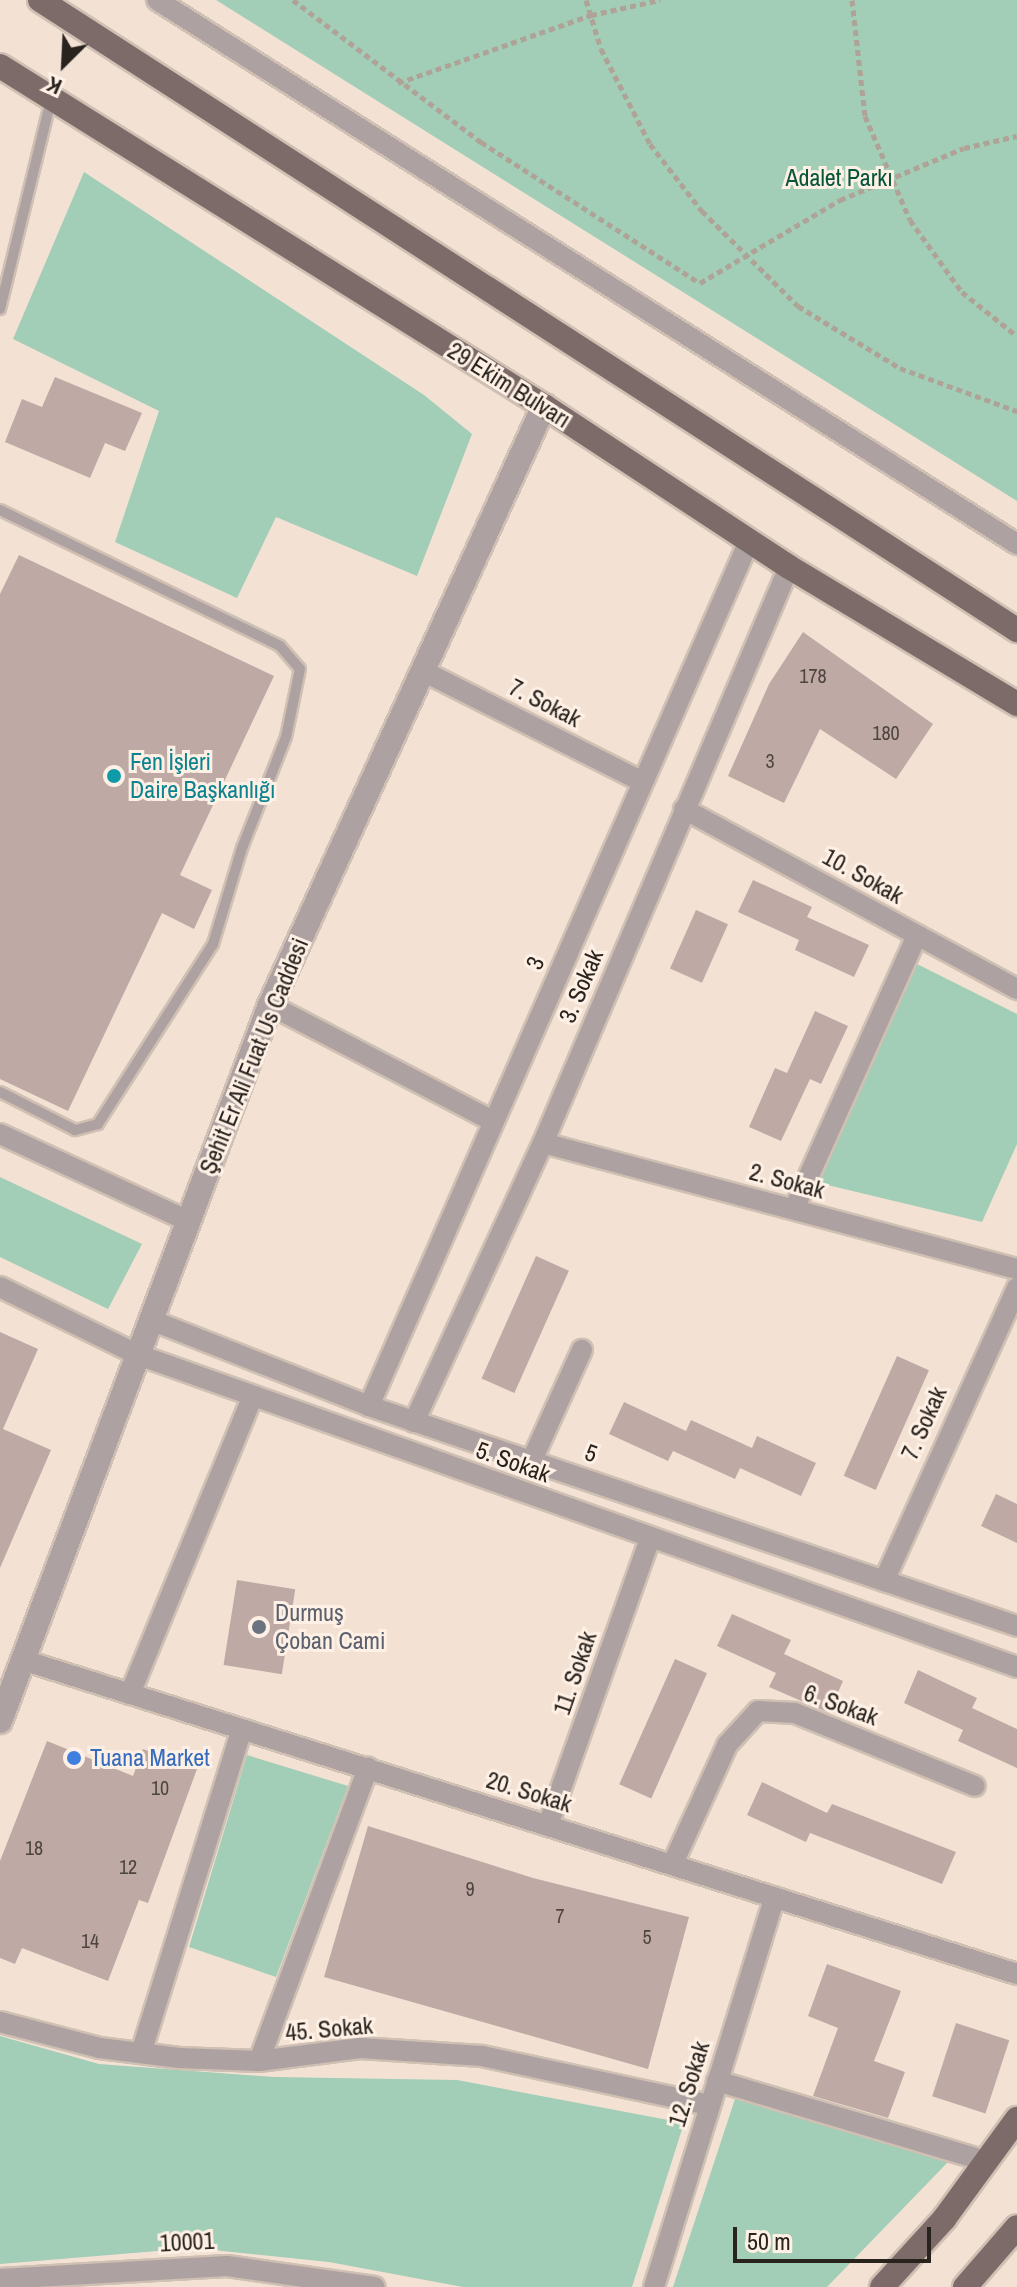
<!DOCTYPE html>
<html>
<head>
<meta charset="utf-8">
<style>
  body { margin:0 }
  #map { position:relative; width:1017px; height:2287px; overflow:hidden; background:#f3e2d4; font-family:"Archivo Narrow",sans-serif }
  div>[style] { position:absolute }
  .green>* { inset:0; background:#a2cdb7 }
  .building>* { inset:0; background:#bfa9a4; transform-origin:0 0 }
  .path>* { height:5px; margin-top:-2.5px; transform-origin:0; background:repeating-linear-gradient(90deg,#afa297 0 6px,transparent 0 10px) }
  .roads { filter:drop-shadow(2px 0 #cfc0b3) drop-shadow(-2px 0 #cfc0b3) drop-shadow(0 2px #cfc0b3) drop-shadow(0 -2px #cfc0b3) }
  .service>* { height:10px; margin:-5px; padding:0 5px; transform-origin:5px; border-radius:5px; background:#ada2a1 }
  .minor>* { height:20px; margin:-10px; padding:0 10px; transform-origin:10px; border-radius:10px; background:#ada2a1 }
  .tertiary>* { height:24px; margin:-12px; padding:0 12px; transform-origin:12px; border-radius:12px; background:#ada2a1 }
  .primary>* { height:24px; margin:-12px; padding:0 12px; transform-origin:12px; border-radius:12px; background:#7c6b68 }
  .dots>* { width:22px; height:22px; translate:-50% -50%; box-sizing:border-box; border:4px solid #fef0e5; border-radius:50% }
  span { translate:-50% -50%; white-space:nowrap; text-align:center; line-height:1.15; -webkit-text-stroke:6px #fef0e5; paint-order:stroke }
  .number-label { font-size:20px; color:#4e4440 }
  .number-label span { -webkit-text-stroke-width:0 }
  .park-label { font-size:24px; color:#05553a }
  .street-label { font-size:24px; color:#29231e }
  .culture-label { font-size:24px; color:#0d838f }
  .left { translate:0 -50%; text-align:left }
  .worship-label { font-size:24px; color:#5b616d }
  .shop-label { font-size:24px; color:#366cbe }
  .north { position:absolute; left:24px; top:24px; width:80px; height:80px; -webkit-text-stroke:6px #fef0e5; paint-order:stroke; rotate:204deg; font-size:22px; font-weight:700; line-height:32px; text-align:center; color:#29231e }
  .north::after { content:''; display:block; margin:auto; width:28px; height:36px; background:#29231e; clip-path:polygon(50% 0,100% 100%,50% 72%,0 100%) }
  .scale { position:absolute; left:733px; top:2227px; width:198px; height:36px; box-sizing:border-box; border:4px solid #29231e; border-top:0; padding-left:10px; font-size:24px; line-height:28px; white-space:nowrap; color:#29231e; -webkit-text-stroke:6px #fef0e5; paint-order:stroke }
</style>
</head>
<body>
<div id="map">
  <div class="green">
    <i style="clip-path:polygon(216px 0,1017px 0,1017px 501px)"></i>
    <i style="clip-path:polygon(84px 172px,424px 395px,472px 434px,417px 576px,276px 517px,237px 598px,115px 542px,159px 411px,13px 339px)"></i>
    <i style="clip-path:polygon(913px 962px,1017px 1014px,1017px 1144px,982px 1222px,819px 1183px)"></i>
    <i style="clip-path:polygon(0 1177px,142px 1244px,108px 1309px,0 1257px)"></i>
    <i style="clip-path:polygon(247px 1755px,348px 1786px,276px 1977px,189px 1947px)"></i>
    <i style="clip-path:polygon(0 2036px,99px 2064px,274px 2077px,457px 2080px,684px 2123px,632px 2287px,463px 2287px,329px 2262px,194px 2248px,0 2264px)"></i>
    <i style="clip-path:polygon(735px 2099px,948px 2162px,827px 2287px,673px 2287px)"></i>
  </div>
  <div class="building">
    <i style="clip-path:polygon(55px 377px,142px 413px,125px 451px,105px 443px,90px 478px,5px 442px,22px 399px,42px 407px)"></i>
    <i style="clip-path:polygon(19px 555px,274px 676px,180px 875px,212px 890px,194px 929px,162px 913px,68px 1111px,0 1079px,0 594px)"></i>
    <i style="clip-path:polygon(803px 632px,933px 724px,896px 779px,820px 729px,784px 803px,728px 776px,769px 684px)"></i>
    <i style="clip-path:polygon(753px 880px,812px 907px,807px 917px,869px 945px,854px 977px,795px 950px,799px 940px,738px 912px)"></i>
    <i style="left:696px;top:910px;width:35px;height:64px;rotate:24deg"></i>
    <i style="clip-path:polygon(815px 1011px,848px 1026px,821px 1084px,810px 1079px,781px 1141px,749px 1127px,775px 1068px,787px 1073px)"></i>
    <i style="left:536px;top:1256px;width:36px;height:134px;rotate:24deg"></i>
    <i style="clip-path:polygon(0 1332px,38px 1349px,3px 1429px,51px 1450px,0 1568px)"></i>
    <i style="left:897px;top:1356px;width:35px;height:131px;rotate:24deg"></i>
    <i style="clip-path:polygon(624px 1402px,686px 1431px,691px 1420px,752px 1448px,757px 1436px,816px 1463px,801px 1496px,740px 1468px,735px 1479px,673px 1451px,668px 1461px,609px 1434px)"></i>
    <i style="clip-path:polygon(996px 1494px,1017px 1504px,1017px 1543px,981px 1526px)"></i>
    <i style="left:237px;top:1580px;width:59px;height:86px;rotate:9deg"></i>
    <i style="clip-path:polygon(732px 1614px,791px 1640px,784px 1654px,843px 1681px,829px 1713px,769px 1687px,776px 1673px,717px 1646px)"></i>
    <i style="left:675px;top:1659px;width:35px;height:137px;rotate:24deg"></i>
    <i style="clip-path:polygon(918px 1670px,977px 1698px,972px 1708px,1017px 1729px,1017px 1768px,958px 1741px,963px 1730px,904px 1703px)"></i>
    <i style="clip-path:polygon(47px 1741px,133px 1776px,143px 1749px,197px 1769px,148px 1903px,139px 1900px,108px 1981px,22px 1948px,15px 1964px,0 1958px,0 1861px)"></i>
    <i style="clip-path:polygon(762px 1782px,827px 1813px,832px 1804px,956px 1852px,942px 1884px,810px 1833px,806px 1842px,747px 1815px)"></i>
    <i style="clip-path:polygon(368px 1826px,533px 1878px,689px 1917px,648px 2069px,324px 1977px)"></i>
    <i style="clip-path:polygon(827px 1964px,901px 1991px,874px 2061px,905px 2072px,888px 2118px,813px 2096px,838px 2028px,808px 2016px)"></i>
    <i style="left:956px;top:2023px;width:56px;height:77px;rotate:18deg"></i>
  </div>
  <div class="path">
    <i style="left:293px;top:0;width:236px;rotate:37.1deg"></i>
    <i style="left:481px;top:142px;width:260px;rotate:32.8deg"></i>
    <i style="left:700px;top:283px;width:163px;rotate:-30.7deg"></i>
    <i style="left:840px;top:200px;width:134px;rotate:-22.8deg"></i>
    <i style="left:964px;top:148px;width:54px;rotate:-12.8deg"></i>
    <i style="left:586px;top:0;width:51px;rotate:73deg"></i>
    <i style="left:601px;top:49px;width:107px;rotate:62.7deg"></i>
    <i style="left:650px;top:144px;width:85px;rotate:52.2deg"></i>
    <i style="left:702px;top:211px;width:135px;rotate:44.7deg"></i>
    <i style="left:798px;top:306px;width:119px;rotate:31.3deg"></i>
    <i style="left:900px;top:368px;width:125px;rotate:20.2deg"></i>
    <i style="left:852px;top:0;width:117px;rotate:83.6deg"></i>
    <i style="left:865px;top:116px;width:113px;rotate:66.6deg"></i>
    <i style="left:910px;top:220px;width:89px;rotate:54.2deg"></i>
    <i style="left:962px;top:292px;width:70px;rotate:38.7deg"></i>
    <i style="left:398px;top:83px;width:205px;rotate:-19.4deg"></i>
    <i style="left:591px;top:15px;width:71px;rotate:-12.3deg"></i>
  </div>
  <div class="roads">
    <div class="service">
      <i style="left:0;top:309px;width:215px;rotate:-76.3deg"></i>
      <i style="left:0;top:510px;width:311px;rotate:25.9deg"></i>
      <i style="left:280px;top:646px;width:30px;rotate:49deg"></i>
      <i style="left:300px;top:669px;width:69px;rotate:101.6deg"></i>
      <i style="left:286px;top:737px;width:119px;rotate:111.6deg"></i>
      <i style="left:242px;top:848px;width:100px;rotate:106.8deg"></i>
      <i style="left:213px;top:944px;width:214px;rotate:122.6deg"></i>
      <i style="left:98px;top:1124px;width:24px;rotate:165deg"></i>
      <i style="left:75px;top:1130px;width:84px;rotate:-153.1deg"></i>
    </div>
    <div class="minor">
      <i style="left:157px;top:0;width:1018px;rotate:32.32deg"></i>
      <i style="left:425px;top:672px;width:242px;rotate:26.8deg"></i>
      <i style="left:684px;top:809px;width:379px;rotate:28.4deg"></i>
      <i style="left:270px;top:1005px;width:251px;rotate:27.5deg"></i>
      <i style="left:0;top:1134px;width:207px;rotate:24.8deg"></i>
      <i style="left:543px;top:1143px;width:490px;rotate:14.9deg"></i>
      <i style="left:794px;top:1209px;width:300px;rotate:-65.8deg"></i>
      <i style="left:0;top:1287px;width:152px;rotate:26.2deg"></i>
      <i style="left:136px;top:1354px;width:935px;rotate:19.56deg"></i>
      <i style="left:151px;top:1320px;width:234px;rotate:21.5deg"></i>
      <i style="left:369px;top:1406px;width:684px;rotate:18.75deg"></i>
      <i style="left:369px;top:1406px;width:945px;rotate:-66.28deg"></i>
      <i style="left:414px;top:1422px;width:307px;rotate:-65.2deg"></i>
      <i style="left:543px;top:1143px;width:626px;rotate:-66.87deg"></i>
      <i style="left:532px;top:1460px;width:121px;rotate:-65.6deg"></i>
      <i style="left:884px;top:1581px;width:322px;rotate:-65.6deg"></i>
      <i style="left:26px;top:1661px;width:1039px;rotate:17.53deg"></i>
      <i style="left:130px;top:1694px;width:322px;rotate:-67.6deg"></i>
      <i style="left:548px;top:1825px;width:305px;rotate:-70.4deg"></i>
      <i style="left:674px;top:1861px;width:128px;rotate:-65.4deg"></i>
      <i style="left:727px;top:1745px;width:46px;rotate:-47.6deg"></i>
      <i style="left:758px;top:1711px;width:37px;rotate:3deg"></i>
      <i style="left:795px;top:1713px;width:194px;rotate:22.1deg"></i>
      <i style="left:0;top:2022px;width:103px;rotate:14.6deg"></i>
      <i style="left:100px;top:2048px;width:80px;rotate:7.2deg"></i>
      <i style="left:179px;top:2058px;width:80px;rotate:2.1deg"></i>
      <i style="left:259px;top:2061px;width:102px;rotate:-7.3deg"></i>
      <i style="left:360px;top:2048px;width:122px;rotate:3.8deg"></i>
      <i style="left:482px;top:2056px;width:232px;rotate:12.2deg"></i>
      <i style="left:141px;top:2053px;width:339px;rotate:-72.7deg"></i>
      <i style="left:259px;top:2061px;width:313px;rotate:-69.6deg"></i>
      <i style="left:717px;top:2081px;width:281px;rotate:16.6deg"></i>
      <i style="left:0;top:2279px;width:227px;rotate:-3.3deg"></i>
      <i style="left:227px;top:2266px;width:149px;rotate:8.1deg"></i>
      <i style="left:654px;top:2287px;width:408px;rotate:-72.8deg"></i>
    </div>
    <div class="tertiary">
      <i style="left:0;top:1721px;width:765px;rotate:-69.34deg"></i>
      <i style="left:270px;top:1005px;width:659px;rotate:-65.42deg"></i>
    </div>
    <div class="primary">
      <i style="left:40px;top:0;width:1163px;rotate:32.82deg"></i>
      <i style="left:0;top:66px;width:642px;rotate:32.01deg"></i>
      <i style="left:544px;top:406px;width:293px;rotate:33.3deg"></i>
      <i style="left:789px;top:567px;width:266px;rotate:31deg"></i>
      <i style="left:882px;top:2287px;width:92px;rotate:-47.6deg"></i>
      <i style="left:944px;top:2219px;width:124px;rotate:-53.9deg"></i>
      <i style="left:965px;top:2287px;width:79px;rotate:-49.1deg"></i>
    </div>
  </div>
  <div class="dots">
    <i style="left:114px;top:776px;background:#0f9aa8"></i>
    <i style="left:259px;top:1627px;background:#6b7280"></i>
    <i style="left:74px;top:1758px;background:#3f7fe0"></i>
  </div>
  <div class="number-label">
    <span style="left:813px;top:675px">178</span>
    <span style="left:886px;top:732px">180</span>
    <span style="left:770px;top:760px">3</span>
    <span style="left:160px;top:1787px">10</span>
    <span style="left:34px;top:1847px">18</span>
    <span style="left:128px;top:1866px">12</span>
    <span style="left:470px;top:1888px">9</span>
    <span style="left:560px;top:1915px">7</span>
    <span style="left:647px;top:1936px">5</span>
    <span style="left:90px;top:1940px">14</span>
  </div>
  <div class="park-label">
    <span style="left:839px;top:178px">Adalet Parkı</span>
  </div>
  <div class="street-label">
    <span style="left:509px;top:385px;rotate:32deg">29 Ekim Bulvarı</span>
    <span style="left:545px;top:703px;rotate:27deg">7. Sokak</span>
    <span style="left:863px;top:876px;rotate:29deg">10. Sokak</span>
    <span style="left:535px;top:963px;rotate:-67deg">3</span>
    <span style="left:581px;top:986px;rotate:-67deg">3. Sokak</span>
    <span style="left:254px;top:1056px;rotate:-68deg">Şehit Er Ali Fuat Us Caddesi</span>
    <span style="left:787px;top:1181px;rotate:15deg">2. Sokak</span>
    <span style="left:924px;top:1423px;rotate:-66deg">7. Sokak</span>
    <span style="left:591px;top:1453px;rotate:19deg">5</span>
    <span style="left:513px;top:1462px;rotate:20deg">5. Sokak</span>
    <span style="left:575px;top:1673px;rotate:-71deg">11. Sokak</span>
    <span style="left:841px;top:1705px;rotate:20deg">6. Sokak</span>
    <span style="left:529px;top:1792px;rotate:17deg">20. Sokak</span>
    <span style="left:329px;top:2029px;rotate:-5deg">45. Sokak</span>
    <span style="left:689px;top:2084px;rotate:-73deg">12. Sokak</span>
    <span style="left:187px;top:2242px;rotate:-3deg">10001</span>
  </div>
  <div class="culture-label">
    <span class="left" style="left:130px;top:776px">Fen İşleri<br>Daire Başkanlığı</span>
  </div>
  <div class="worship-label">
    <span class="left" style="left:275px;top:1627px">Durmuş<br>Çoban Cami</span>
  </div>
  <div class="shop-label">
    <span class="left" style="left:90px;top:1758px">Tuana Market</span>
  </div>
  <div class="north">K</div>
  <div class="scale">50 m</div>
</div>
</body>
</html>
